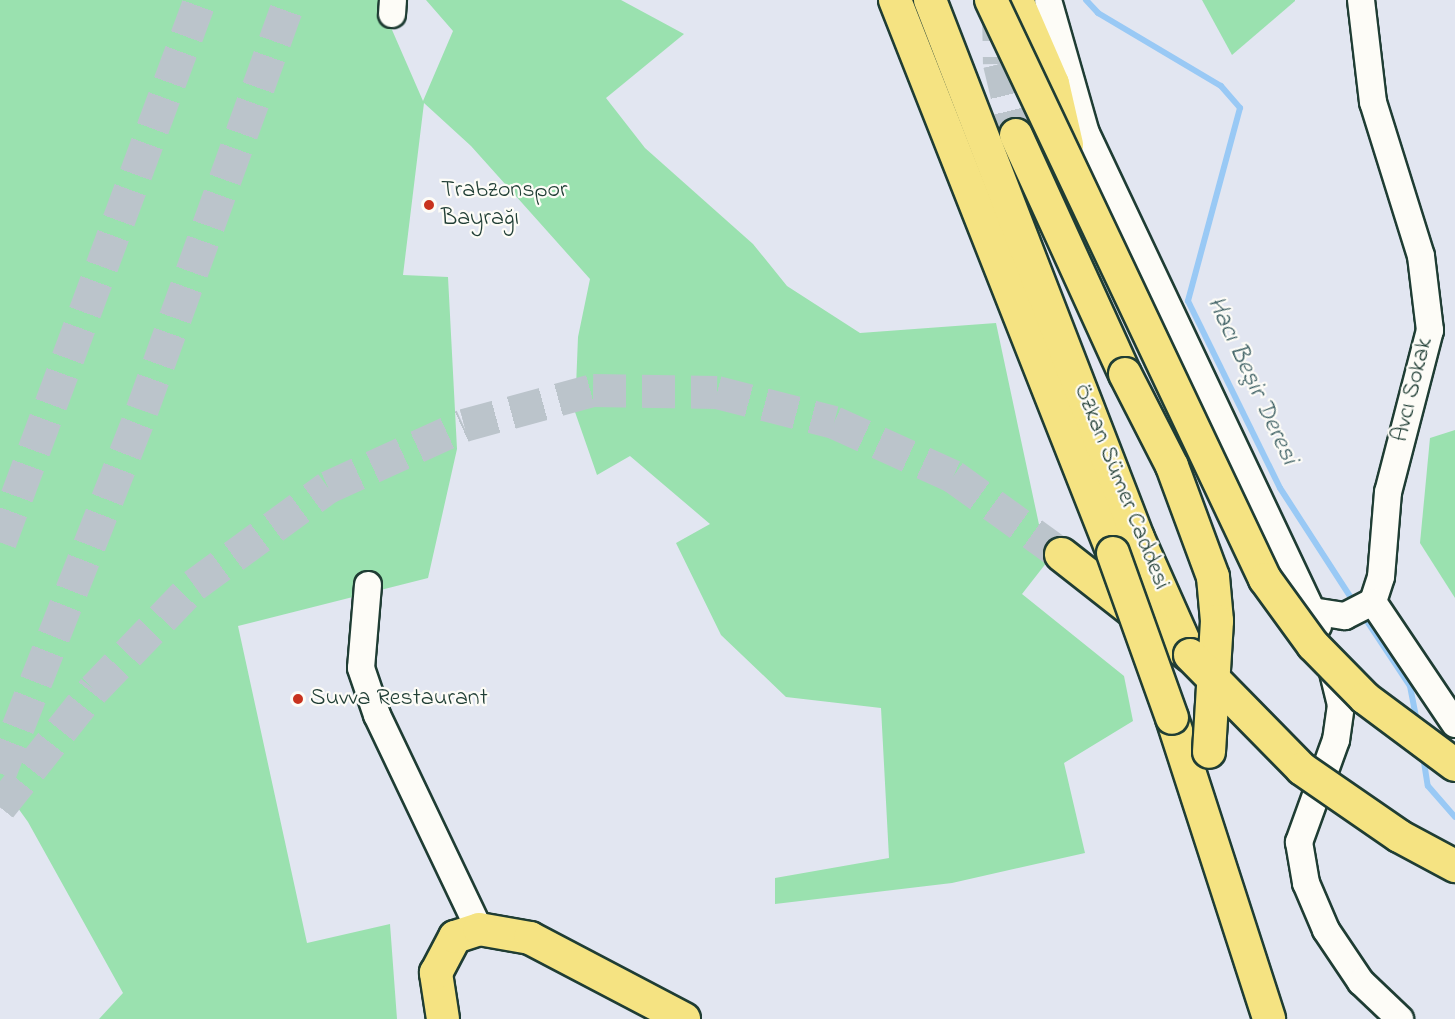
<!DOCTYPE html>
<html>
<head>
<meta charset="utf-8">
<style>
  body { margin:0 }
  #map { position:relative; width:1455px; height:1019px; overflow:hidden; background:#e2e6f1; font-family:"Indie Flower",sans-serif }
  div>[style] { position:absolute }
  .green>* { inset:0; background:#9ae1af }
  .stream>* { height:6px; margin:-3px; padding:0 3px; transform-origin:3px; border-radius:3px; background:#99c9f5 }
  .major-tunnel>* { height:32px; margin-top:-16px; transform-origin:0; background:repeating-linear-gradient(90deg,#bbc4cb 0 32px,transparent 0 48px) }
  .highway-tunnel>* { height:33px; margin-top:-16.5px; transform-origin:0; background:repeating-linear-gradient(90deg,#bbc4cb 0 33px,transparent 0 49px) }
  .roads { filter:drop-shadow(2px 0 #1f3d34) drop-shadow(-2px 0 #1f3d34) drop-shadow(0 2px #1f3d34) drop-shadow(0 -2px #1f3d34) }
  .minor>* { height:26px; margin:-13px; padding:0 13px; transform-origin:13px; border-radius:13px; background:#fdfcf7 }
  .major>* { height:32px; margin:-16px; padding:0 16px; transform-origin:16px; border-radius:16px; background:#f5e382 }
  .highway>* { height:33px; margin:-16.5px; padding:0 16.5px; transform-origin:16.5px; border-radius:16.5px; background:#f5e382 }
  .bridges { filter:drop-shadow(2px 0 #1f3d34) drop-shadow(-2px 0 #1f3d34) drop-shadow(0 2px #1f3d34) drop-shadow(0 -2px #1f3d34) }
  .major-bridge>* { height:32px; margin:-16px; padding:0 16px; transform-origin:16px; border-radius:16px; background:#f5e382 }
  .dots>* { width:16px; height:16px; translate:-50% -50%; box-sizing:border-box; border:3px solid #fdfcf7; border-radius:50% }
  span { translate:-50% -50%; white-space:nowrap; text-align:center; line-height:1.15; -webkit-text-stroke:4.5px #fdfcf7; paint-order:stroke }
  .poi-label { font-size:24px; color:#1f3d34 }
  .left { translate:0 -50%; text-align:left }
  .street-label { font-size:24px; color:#1f3d34 }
  .water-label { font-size:26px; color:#3e6064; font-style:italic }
</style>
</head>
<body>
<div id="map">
  <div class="green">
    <i style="clip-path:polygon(0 0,379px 0,423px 101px,453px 31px,426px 0,621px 0,684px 34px,606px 98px,645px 148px,753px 244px,787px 286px,860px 333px,996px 323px,1047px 562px,1022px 594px,1124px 676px,1133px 721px,1064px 763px,1085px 853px,952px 883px,775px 904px,775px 878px,889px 858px,881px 708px,786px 697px,721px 635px,676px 543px,710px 524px,630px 456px,597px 475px,575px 412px,578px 337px,590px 279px,471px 146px,424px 103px,403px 275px,448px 277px,457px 449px,428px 578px,238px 626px,307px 943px,390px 924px,397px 1019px,99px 1019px,123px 993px,28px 822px,0 783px)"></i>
    <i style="clip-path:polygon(1202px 0,1295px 0,1295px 1px,1232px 55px)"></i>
    <i style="clip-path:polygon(1455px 430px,1455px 598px,1420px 543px,1430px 438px)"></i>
  </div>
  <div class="stream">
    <i style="left:1086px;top:0;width:18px;rotate:47deg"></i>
    <i style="left:1098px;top:13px;width:143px;rotate:30.7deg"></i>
    <i style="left:1221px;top:86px;width:29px;rotate:49deg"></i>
    <i style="left:1240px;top:108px;width:200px;rotate:105.1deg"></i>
    <i style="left:1188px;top:301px;width:208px;rotate:63.8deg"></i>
    <i style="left:1280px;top:488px;width:138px;rotate:57.1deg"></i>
    <i style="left:1363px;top:615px;width:85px;rotate:56.5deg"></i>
    <i style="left:1410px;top:686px;width:37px;rotate:79deg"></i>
    <i style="left:1423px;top:756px;width:30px;rotate:81deg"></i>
    <i style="left:1428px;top:786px;width:41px;rotate:48.9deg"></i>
  </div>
  <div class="major-tunnel">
    <i style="left:998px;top:9px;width:55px;rotate:89deg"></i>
    <i style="left:999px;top:64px;width:73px;rotate:76.5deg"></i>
  </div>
  <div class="highway-tunnel">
    <i style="left:0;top:542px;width:578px;rotate:-69.75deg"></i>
    <i style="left:0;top:773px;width:390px;rotate:-68.6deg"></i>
    <i style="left:142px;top:410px;width:436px;rotate:-70.2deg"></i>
    <i style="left:0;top:807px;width:151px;rotate:-51.5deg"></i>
    <i style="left:94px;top:689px;width:144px;rotate:-46.1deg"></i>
    <i style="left:194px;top:585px;width:166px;rotate:-36.2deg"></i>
    <i style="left:328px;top:487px;width:149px;rotate:-24.5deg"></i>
    <i style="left:464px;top:425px;width:134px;rotate:-15.2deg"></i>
    <i style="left:593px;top:390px;width:124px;rotate:0.9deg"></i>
    <i style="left:717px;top:392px;width:121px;rotate:14.4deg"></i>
    <i style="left:834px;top:422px;width:131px;rotate:24.4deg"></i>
    <i style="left:953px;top:476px;width:133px;rotate:35.8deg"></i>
  </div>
  <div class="roads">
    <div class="minor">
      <i style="left:1048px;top:0;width:138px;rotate:74.1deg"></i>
      <i style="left:1086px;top:133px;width:529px;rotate:64.7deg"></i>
      <i style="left:1361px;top:0;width:103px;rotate:83.3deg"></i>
      <i style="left:1373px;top:102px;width:161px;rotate:72.7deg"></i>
      <i style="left:1421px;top:256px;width:75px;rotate:83.1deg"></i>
      <i style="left:1430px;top:330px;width:167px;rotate:104.5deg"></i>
      <i style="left:1388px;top:492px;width:85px;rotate:94.7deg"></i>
      <i style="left:1381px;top:577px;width:26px;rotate:108deg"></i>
      <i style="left:1373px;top:602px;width:147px;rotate:56.1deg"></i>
      <i style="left:392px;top:14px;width:14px;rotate:-86deg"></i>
      <i style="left:368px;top:585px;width:83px;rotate:94.8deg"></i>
      <i style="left:361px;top:668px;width:50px;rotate:71.2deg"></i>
      <i style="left:377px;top:715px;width:237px;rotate:64.5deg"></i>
      <i style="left:1318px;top:626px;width:16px;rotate:-112deg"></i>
      <i style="left:1312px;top:611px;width:33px;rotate:9deg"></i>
      <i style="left:1345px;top:616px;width:31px;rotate:-27deg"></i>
      <i style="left:1330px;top:660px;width:46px;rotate:76.3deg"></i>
      <i style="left:1341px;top:705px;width:35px;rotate:98deg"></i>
      <i style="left:1336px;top:740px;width:109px;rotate:109.9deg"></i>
      <i style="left:1299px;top:842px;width:42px;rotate:80.3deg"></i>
      <i style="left:1306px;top:883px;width:51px;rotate:66.9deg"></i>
      <i style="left:1326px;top:930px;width:63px;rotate:56.1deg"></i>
      <i style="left:1361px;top:982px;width:54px;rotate:43.5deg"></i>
    </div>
    <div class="major">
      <i style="left:895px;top:0;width:594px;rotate:68.48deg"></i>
      <i style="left:930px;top:0;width:577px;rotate:68.86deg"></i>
      <i style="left:1138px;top:538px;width:128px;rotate:66deg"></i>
      <i style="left:1016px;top:135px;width:263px;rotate:65.5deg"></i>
      <i style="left:1172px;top:718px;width:316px;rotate:72.1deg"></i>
      <i style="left:443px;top:1019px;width:47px;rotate:-98.7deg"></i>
      <i style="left:436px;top:973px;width:41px;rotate:-62.2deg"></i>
      <i style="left:455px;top:937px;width:25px;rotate:-18deg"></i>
      <i style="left:479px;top:929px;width:52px;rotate:10deg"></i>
      <i style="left:530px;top:938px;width:174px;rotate:27.7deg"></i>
    </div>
    <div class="highway">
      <i style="left:1016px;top:0;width:90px;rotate:66.6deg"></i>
      <i style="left:1052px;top:83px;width:63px;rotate:77.1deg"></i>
      <i style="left:1061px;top:554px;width:164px;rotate:38.1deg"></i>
    </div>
  </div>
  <div class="bridges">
    <div class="major-bridge">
      <i style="left:991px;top:0;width:641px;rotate:64.68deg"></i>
      <i style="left:1265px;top:579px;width:82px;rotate:54deg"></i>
      <i style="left:1313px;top:645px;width:74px;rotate:45.5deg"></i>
      <i style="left:1365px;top:698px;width:112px;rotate:36.7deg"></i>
      <i style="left:1125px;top:374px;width:103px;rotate:62.9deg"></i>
      <i style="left:1172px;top:466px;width:118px;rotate:69.7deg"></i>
      <i style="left:1213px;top:577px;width:44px;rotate:84.8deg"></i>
      <i style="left:1217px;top:621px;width:131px;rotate:93.5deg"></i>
      <i style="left:1113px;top:553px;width:175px;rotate:70.3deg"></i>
      <i style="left:1190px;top:655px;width:160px;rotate:45.5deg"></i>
      <i style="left:1302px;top:769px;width:118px;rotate:34.6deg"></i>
      <i style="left:1399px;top:836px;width:64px;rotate:28.2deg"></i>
    </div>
  </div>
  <div class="dots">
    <i style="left:429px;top:205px;background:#c8321e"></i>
    <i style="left:298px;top:699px;background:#c8321e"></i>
  </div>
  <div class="poi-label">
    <span class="left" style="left:441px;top:205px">Trabzonspor<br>Bayrağı</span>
    <span class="left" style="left:310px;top:699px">Suvva Restaurant</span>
  </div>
  <div class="street-label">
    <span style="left:1413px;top:390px;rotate:-76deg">Avcı Sokak</span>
    <span style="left:1121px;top:487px;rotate:68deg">Özkan Sümer Caddesi</span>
  </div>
  <div class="water-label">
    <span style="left:1251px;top:381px;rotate:65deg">Hacı Beşir Deresi</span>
  </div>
</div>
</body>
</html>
